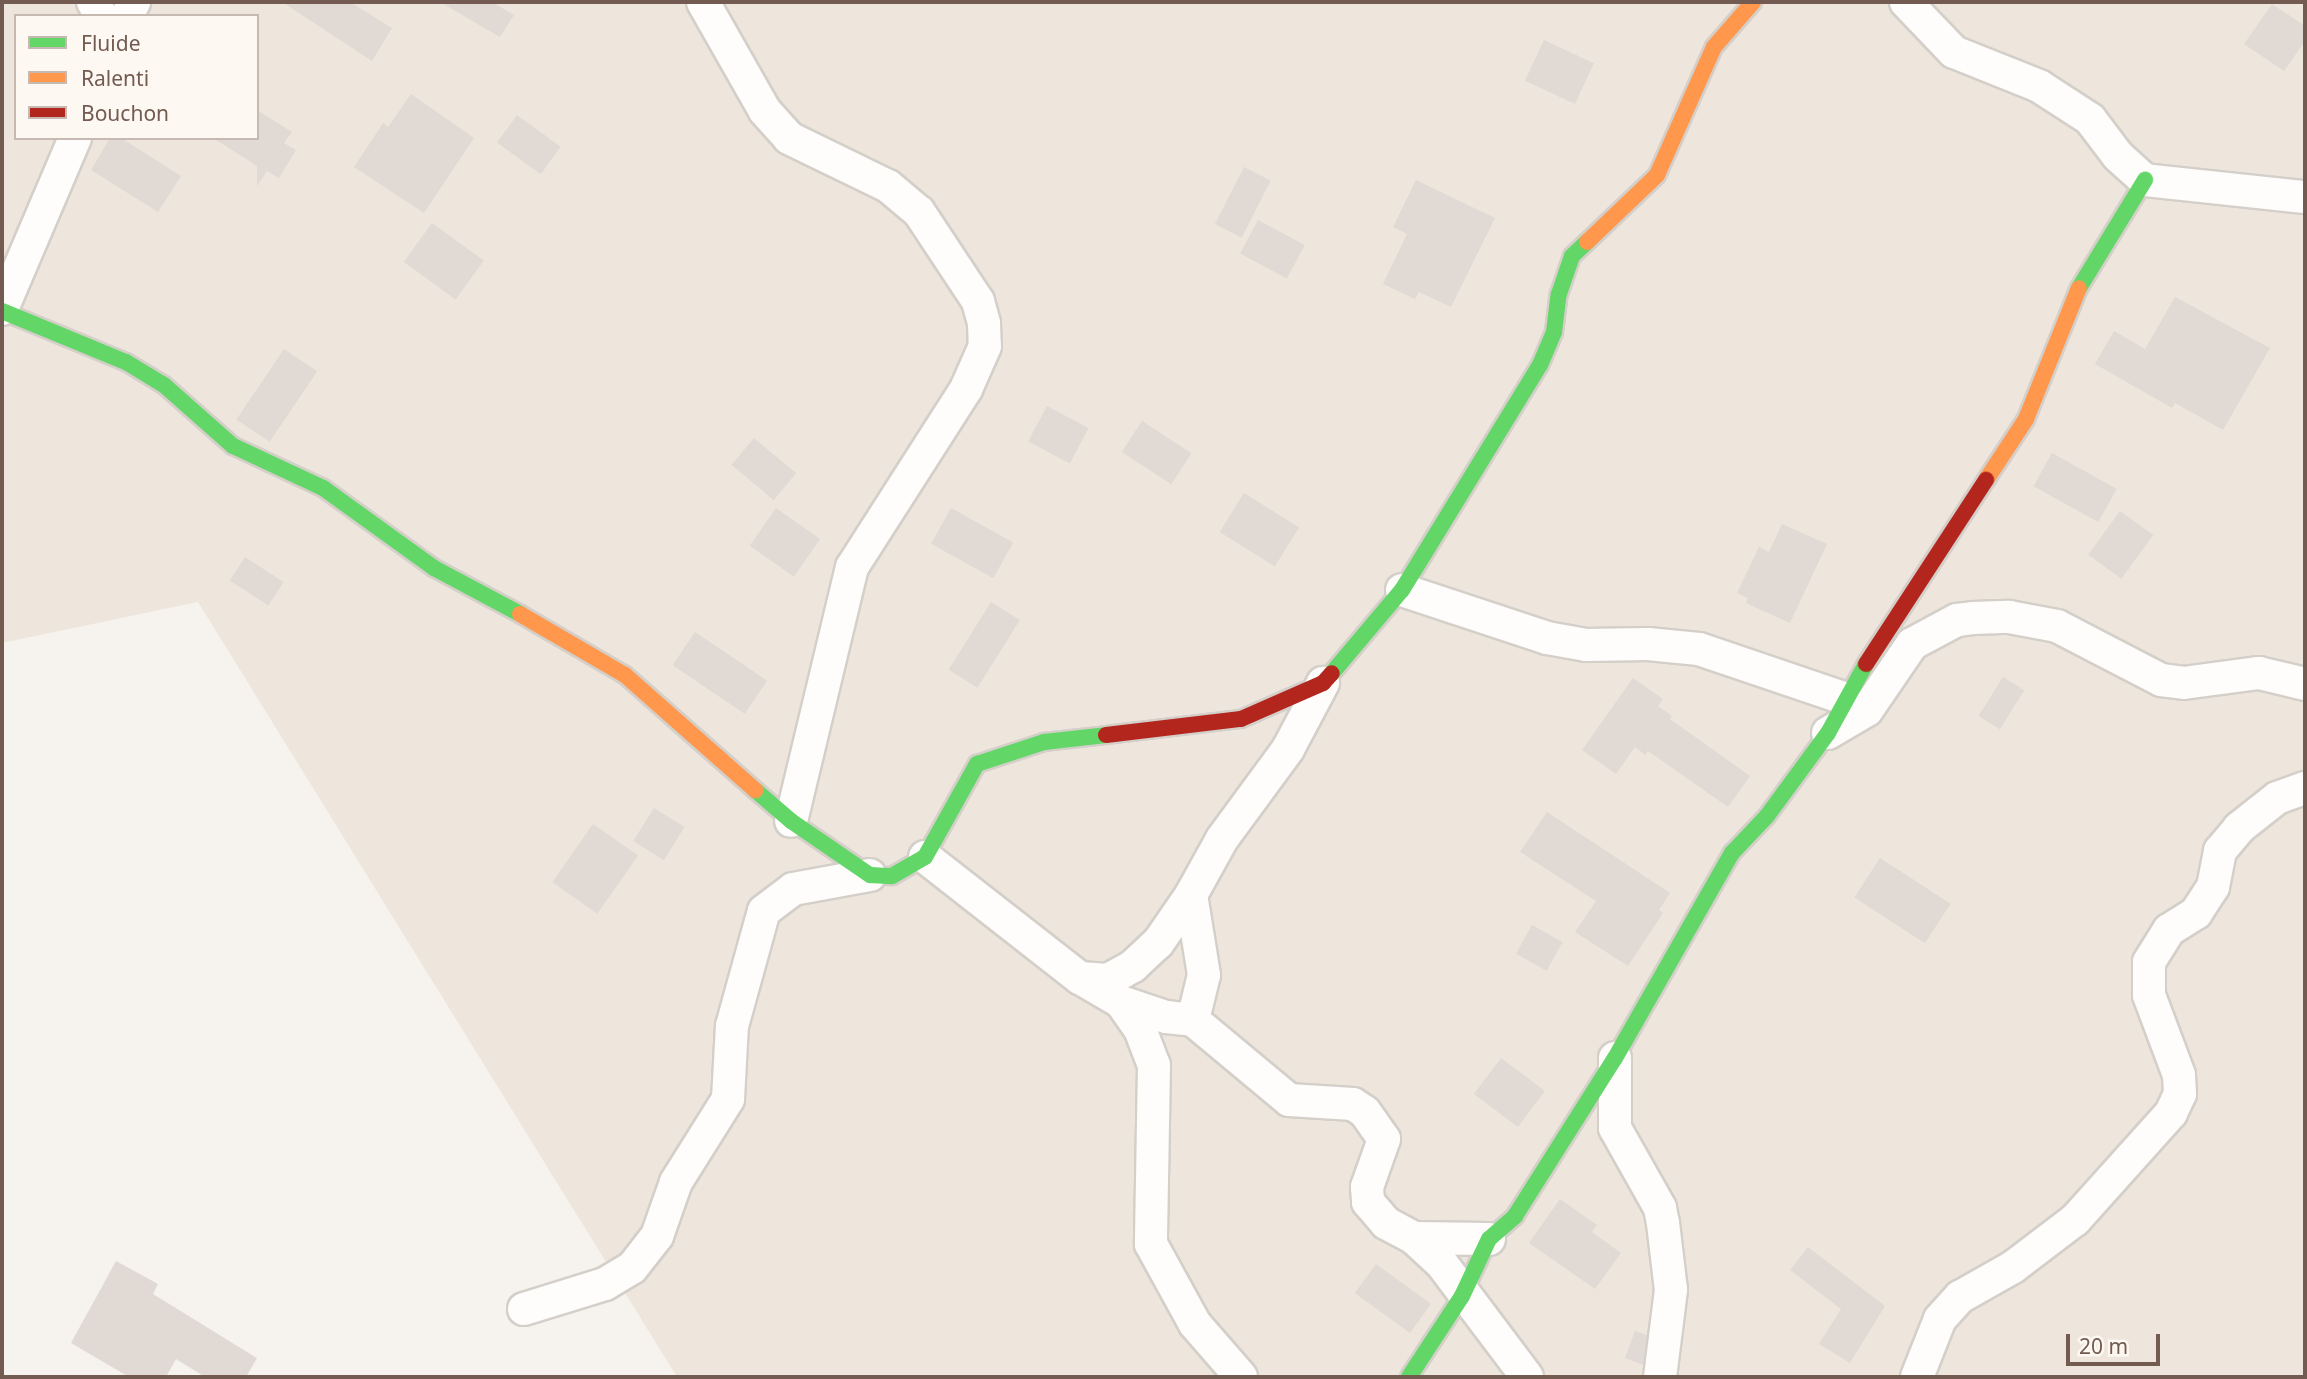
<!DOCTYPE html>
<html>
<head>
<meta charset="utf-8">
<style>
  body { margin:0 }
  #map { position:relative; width:2307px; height:1379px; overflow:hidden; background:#f6f3ee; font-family:"Noto Sans",sans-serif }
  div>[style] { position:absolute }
  .residential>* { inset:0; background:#eee6dd }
  .building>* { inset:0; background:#e0d9d4; transform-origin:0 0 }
  .roads { filter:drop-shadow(2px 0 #d4cfc9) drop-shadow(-2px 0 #d4cfc9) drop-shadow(0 2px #d4cfc9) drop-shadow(0 -2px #d4cfc9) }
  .street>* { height:32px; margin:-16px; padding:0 16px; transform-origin:16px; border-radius:16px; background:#fefdfc }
  .fast>* { height:16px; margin:-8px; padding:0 8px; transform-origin:8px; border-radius:8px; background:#63d668 }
  .slow>* { height:16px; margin:-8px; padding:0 8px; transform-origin:8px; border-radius:8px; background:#ff974d }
  .jam>* { height:16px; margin:-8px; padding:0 8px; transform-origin:8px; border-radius:8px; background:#b3261e }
  span { translate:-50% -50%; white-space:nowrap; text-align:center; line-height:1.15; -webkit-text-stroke:7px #fdf8f1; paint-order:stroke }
  .frame { position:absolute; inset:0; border:4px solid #735b51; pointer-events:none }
  .legend { position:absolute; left:14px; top:14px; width:245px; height:126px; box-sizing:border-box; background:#fdf8f1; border:2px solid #c6b9b1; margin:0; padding:9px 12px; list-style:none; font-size:21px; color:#735b51 }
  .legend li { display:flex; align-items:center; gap:14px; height:35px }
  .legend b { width:35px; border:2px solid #c6b9b1 }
  .scale { position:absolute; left:2066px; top:1334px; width:94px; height:32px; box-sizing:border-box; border:4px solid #735b51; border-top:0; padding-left:9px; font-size:21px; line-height:24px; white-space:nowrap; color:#735b51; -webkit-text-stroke:5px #fdf8f1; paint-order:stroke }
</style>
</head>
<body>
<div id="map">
  <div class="residential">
    <i style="clip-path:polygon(evenodd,2px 2px,2305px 2px,2305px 1377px,677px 1377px,198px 602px,2px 643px,2px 2px,16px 16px,257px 16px,257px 138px,16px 138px,16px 16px)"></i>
  </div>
  <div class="building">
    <i style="clip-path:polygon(282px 2px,350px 2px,392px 28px,372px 61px)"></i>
    <i style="clip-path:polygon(440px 2px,492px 2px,514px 15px,500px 37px)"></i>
    <i style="clip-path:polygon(2272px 4px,2305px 26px,2305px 41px,2284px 71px,2244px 44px)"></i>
    <i style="left:1544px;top:40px;width:55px;height:45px;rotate:25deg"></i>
    <i style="clip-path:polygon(411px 94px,474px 138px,424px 213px,354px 167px,383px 123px,388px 127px)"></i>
    <i style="clip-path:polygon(257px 110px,292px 132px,284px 143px,296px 150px,279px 178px,267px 171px,257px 186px,257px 166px,213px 138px,257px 138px)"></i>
    <i style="left:517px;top:115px;width:54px;height:34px;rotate:36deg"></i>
    <i style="clip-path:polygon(110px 138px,121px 138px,181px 176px,158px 212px,91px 170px)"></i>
    <i style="left:1244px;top:167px;width:30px;height:64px;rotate:27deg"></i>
    <i style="clip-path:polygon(1416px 180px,1495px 218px,1451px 307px,1419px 292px,1415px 299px,1383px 284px,1407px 234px,1393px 227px)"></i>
    <i style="left:1258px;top:220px;width:53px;height:38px;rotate:28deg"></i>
    <i style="left:432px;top:223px;width:64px;height:48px;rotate:36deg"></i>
    <i style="clip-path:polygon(2175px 297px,2270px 348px,2223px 430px,2175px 403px,2172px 408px,2095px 364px,2114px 331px,2145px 349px)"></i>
    <i style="left:284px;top:349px;width:40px;height:85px;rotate:34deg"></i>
    <i style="left:1047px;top:406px;width:47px;height:40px;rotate:28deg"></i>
    <i style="left:1142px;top:421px;width:59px;height:37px;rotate:33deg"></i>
    <i style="left:754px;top:438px;width:55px;height:35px;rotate:40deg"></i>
    <i style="left:2052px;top:453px;width:74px;height:38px;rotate:29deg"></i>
    <i style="left:1244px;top:493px;width:65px;height:46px;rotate:32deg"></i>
    <i style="left:776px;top:508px;width:54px;height:46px;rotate:35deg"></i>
    <i style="left:951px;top:508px;width:71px;height:41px;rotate:29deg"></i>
    <i style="left:2120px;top:511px;width:41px;height:54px;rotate:36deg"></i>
    <i style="clip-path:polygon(1782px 524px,1827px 544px,1790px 623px,1746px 603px,1748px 598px,1737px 593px,1759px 547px,1769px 552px)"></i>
    <i style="left:245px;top:557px;width:46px;height:28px;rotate:33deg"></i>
    <i style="left:991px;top:602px;width:34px;height:80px;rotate:32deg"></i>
    <i style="left:695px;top:632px;width:87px;height:40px;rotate:34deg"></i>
    <i style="left:2003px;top:677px;width:25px;height:46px;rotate:32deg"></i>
    <i style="clip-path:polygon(1633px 678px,1663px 699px,1658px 706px,1672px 716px,1670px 719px,1750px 776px,1728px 807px,1648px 751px,1645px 755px,1635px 747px,1616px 774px,1582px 750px)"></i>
    <i style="left:654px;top:808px;width:36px;height:39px;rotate:32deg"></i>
    <i style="clip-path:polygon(1547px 812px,1670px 893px,1659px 910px,1663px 913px,1628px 966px,1575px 932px,1596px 901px,1520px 852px)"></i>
    <i style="left:593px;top:824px;width:55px;height:71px;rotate:35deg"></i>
    <i style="left:1880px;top:858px;width:84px;height:47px;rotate:33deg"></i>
    <i style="left:1532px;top:925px;width:35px;height:33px;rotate:29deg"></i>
    <i style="left:1501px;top:1058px;width:55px;height:45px;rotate:37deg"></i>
    <i style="clip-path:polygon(1560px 1199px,1597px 1225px,1592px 1232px,1621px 1253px,1595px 1289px,1529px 1243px)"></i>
    <i style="clip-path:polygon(1808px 1247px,1885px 1306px,1850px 1363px,1819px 1344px,1841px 1309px,1790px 1270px)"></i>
    <i style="clip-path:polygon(116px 1261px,158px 1284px,153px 1294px,257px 1358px,246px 1377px,205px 1377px,176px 1359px,166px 1377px,129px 1377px,71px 1343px)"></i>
    <i style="left:1376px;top:1264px;width:68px;height:36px;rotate:36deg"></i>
    <i style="clip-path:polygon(1635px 1331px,1647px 1335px,1643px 1365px,1625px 1358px)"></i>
  </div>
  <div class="roads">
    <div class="street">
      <i style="left:93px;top:2px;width:16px;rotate:60deg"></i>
      <i style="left:703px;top:2px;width:125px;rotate:60.4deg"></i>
      <i style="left:765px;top:111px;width:36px;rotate:48deg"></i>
      <i style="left:789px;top:138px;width:110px;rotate:25.9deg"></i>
      <i style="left:888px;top:186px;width:40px;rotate:40deg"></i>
      <i style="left:919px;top:212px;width:107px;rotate:56.5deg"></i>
      <i style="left:978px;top:301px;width:23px;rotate:75deg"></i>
      <i style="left:984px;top:323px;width:23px;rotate:88deg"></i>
      <i style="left:985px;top:346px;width:47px;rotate:113.8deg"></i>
      <i style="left:966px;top:389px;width:211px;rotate:122.6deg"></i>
      <i style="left:852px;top:567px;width:261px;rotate:103.5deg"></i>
      <i style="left:1906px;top:2px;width:69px;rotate:46.2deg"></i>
      <i style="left:1954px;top:52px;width:92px;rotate:21.8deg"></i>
      <i style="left:2039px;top:86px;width:61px;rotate:32.9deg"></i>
      <i style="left:2090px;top:119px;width:46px;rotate:52.9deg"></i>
      <i style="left:2118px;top:156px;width:36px;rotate:42deg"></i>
      <i style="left:2145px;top:180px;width:161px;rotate:6.1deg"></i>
      <i style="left:127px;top:16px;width:16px;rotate:-63deg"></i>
      <i style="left:2px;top:309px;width:186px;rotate:-66.9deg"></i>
      <i style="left:1402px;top:590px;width:153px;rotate:18.3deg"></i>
      <i style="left:1547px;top:638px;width:40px;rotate:10deg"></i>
      <i style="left:1586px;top:645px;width:62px;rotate:-0.9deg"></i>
      <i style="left:1648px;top:644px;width:51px;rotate:5.6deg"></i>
      <i style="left:1699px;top:649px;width:153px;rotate:18.7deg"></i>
      <i style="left:1828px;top:733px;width:45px;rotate:-30.5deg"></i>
      <i style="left:1867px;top:710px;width:80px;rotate:-55.7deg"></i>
      <i style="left:1912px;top:644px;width:51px;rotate:-28.1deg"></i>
      <i style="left:1957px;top:620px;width:16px;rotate:-7deg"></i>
      <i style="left:1973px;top:618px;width:36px;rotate:-2deg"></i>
      <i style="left:2009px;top:617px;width:49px;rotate:10.6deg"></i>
      <i style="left:2057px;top:626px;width:117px;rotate:27.4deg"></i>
      <i style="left:2161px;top:680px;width:23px;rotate:7deg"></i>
      <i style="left:2184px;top:683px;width:76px;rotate:-7.6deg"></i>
      <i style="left:2259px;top:673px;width:47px;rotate:13.4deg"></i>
      <i style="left:925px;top:857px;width:197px;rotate:38deg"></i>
      <i style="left:1080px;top:978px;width:48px;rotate:30.3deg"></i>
      <i style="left:1121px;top:1002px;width:47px;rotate:18.4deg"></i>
      <i style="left:1166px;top:1017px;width:27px;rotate:6deg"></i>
      <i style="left:1193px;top:1020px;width:125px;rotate:39.8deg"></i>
      <i style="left:1289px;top:1100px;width:64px;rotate:3.6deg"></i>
      <i style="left:1353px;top:1104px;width:14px;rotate:34deg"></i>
      <i style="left:1365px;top:1112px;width:33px;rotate:55deg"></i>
      <i style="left:1384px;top:1139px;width:51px;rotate:109.5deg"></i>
      <i style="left:1367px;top:1187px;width:15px;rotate:86deg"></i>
      <i style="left:1368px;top:1202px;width:28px;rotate:49deg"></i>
      <i style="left:1386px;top:1223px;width:32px;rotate:28deg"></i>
      <i style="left:1414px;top:1238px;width:38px;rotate:43deg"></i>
      <i style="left:1442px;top:1264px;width:141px;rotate:53deg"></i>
      <i style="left:1080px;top:978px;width:28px;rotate:4deg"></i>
      <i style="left:1108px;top:980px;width:29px;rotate:-29deg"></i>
      <i style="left:1133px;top:966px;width:34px;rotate:-43deg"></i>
      <i style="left:1158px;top:943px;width:58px;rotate:-55.5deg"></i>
      <i style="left:1121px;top:1002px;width:33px;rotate:55deg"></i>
      <i style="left:1140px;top:1029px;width:39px;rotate:69deg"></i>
      <i style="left:1154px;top:1065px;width:179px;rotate:91deg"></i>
      <i style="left:1151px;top:1244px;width:91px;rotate:61.2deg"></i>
      <i style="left:1195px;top:1324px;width:70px;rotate:49deg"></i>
      <i style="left:1193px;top:1020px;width:46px;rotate:-76.3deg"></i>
      <i style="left:1204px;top:975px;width:81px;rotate:-99.2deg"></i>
      <i style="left:1191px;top:895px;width:64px;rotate:-61deg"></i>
      <i style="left:1222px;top:839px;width:112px;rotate:-53.7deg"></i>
      <i style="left:1288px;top:749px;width:75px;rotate:-62.1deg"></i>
      <i style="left:1615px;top:1058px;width:70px;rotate:90deg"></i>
      <i style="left:1615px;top:1128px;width:92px;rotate:60.6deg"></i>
      <i style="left:1660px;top:1208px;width:15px;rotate:79deg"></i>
      <i style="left:1663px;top:1223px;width:67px;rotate:83.2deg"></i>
      <i style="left:1671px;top:1290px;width:88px;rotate:97.2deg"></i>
      <i style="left:1414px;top:1238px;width:75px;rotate:0.8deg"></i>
      <i style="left:524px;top:1309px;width:85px;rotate:-17.2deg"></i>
      <i style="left:605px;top:1284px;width:31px;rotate:-31deg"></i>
      <i style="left:632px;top:1268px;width:41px;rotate:-52deg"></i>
      <i style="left:657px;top:1236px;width:57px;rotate:-70.6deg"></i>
      <i style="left:676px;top:1182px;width:98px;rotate:-57.9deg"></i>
      <i style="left:728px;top:1099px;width:73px;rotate:-86.9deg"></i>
      <i style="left:732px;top:1026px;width:119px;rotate:-74.5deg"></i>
      <i style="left:764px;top:911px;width:36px;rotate:-37deg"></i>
      <i style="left:793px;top:889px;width:78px;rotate:-10.3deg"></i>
      <i style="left:1917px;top:1377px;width:62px;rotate:-68.4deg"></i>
      <i style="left:1940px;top:1319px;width:30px;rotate:-48deg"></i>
      <i style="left:1960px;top:1297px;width:61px;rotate:-29.5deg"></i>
      <i style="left:2013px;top:1267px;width:78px;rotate:-37.2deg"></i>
      <i style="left:2075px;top:1220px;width:144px;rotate:-48.1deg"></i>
      <i style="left:2171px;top:1113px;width:21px;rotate:-65deg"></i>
      <i style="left:2180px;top:1094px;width:19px;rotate:-93deg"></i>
      <i style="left:2179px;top:1075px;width:85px;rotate:-110.6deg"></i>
      <i style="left:2149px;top:995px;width:33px;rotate:-90deg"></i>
      <i style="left:2149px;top:962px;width:38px;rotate:-58deg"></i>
      <i style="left:2169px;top:930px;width:32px;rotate:-32deg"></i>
      <i style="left:2196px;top:913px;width:31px;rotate:-57deg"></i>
      <i style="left:2213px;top:887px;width:37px;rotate:-79deg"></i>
      <i style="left:2220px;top:851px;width:30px;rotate:-50deg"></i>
      <i style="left:2239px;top:828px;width:48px;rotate:-38.3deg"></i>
      <i style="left:2277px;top:798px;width:30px;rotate:-20deg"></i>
    </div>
    <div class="fast">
      <i style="left:2079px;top:288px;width:127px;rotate:-58.6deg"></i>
      <i style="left:2px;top:311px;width:134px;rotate:22.4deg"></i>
      <i style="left:126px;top:362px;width:44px;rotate:31.2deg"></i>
      <i style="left:164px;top:385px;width:92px;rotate:41.5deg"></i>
      <i style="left:233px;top:446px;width:99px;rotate:25deg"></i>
      <i style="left:323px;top:488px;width:137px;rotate:35.8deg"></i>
      <i style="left:434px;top:568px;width:98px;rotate:28.1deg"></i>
      <i style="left:1332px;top:673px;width:109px;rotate:-49.9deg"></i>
      <i style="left:1402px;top:590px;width:264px;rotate:-58.5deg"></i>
      <i style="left:1540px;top:365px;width:36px;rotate:-67deg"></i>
      <i style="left:1554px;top:332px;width:38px;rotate:-83deg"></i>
      <i style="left:1559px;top:294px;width:40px;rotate:-71.1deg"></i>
      <i style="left:1572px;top:256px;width:21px;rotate:-43deg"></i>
      <i style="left:755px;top:790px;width:48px;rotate:40.7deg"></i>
      <i style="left:791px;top:821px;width:96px;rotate:34.4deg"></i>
      <i style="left:870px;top:875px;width:22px;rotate:3deg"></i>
      <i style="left:892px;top:876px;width:38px;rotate:-30deg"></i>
      <i style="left:925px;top:857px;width:107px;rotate:-60.8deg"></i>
      <i style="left:977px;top:764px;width:71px;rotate:-18.2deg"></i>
      <i style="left:1044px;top:742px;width:62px;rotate:-6.4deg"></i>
      <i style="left:1409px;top:1377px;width:97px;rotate:-56.8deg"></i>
      <i style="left:1462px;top:1296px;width:63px;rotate:-64.7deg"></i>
      <i style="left:1489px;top:1239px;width:35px;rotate:-41deg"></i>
      <i style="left:1515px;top:1216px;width:187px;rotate:-57.7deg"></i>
      <i style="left:1615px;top:1058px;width:236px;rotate:-60.3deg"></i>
      <i style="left:1732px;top:853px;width:51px;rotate:-46.6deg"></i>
      <i style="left:1767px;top:816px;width:103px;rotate:-53.7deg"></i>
      <i style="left:1828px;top:733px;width:79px;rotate:-61.2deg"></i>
    </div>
    <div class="slow">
      <i style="left:1587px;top:242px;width:97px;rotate:-43.7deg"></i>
      <i style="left:1657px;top:175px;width:140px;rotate:-66deg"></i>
      <i style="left:1714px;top:47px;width:60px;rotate:-49.1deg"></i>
      <i style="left:1986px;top:480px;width:73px;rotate:-56.7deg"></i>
      <i style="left:2026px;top:419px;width:141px;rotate:-68deg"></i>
      <i style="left:520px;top:614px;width:121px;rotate:30.2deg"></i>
      <i style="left:625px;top:675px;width:174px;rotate:41.5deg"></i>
    </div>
    <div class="jam">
      <i style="left:1866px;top:664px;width:220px;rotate:-56.9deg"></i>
      <i style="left:1106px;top:735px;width:136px;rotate:-6.8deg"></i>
      <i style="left:1241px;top:719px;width:90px;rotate:-23.7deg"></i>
      <i style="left:1323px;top:683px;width:13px;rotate:-48deg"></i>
    </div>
  </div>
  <div class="frame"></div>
  <ul class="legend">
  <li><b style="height:9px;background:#63d668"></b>Fluide</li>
  <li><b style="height:9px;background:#ff974d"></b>Ralenti</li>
  <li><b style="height:9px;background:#b3261e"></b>Bouchon</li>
  </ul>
  <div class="scale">20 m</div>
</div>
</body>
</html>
